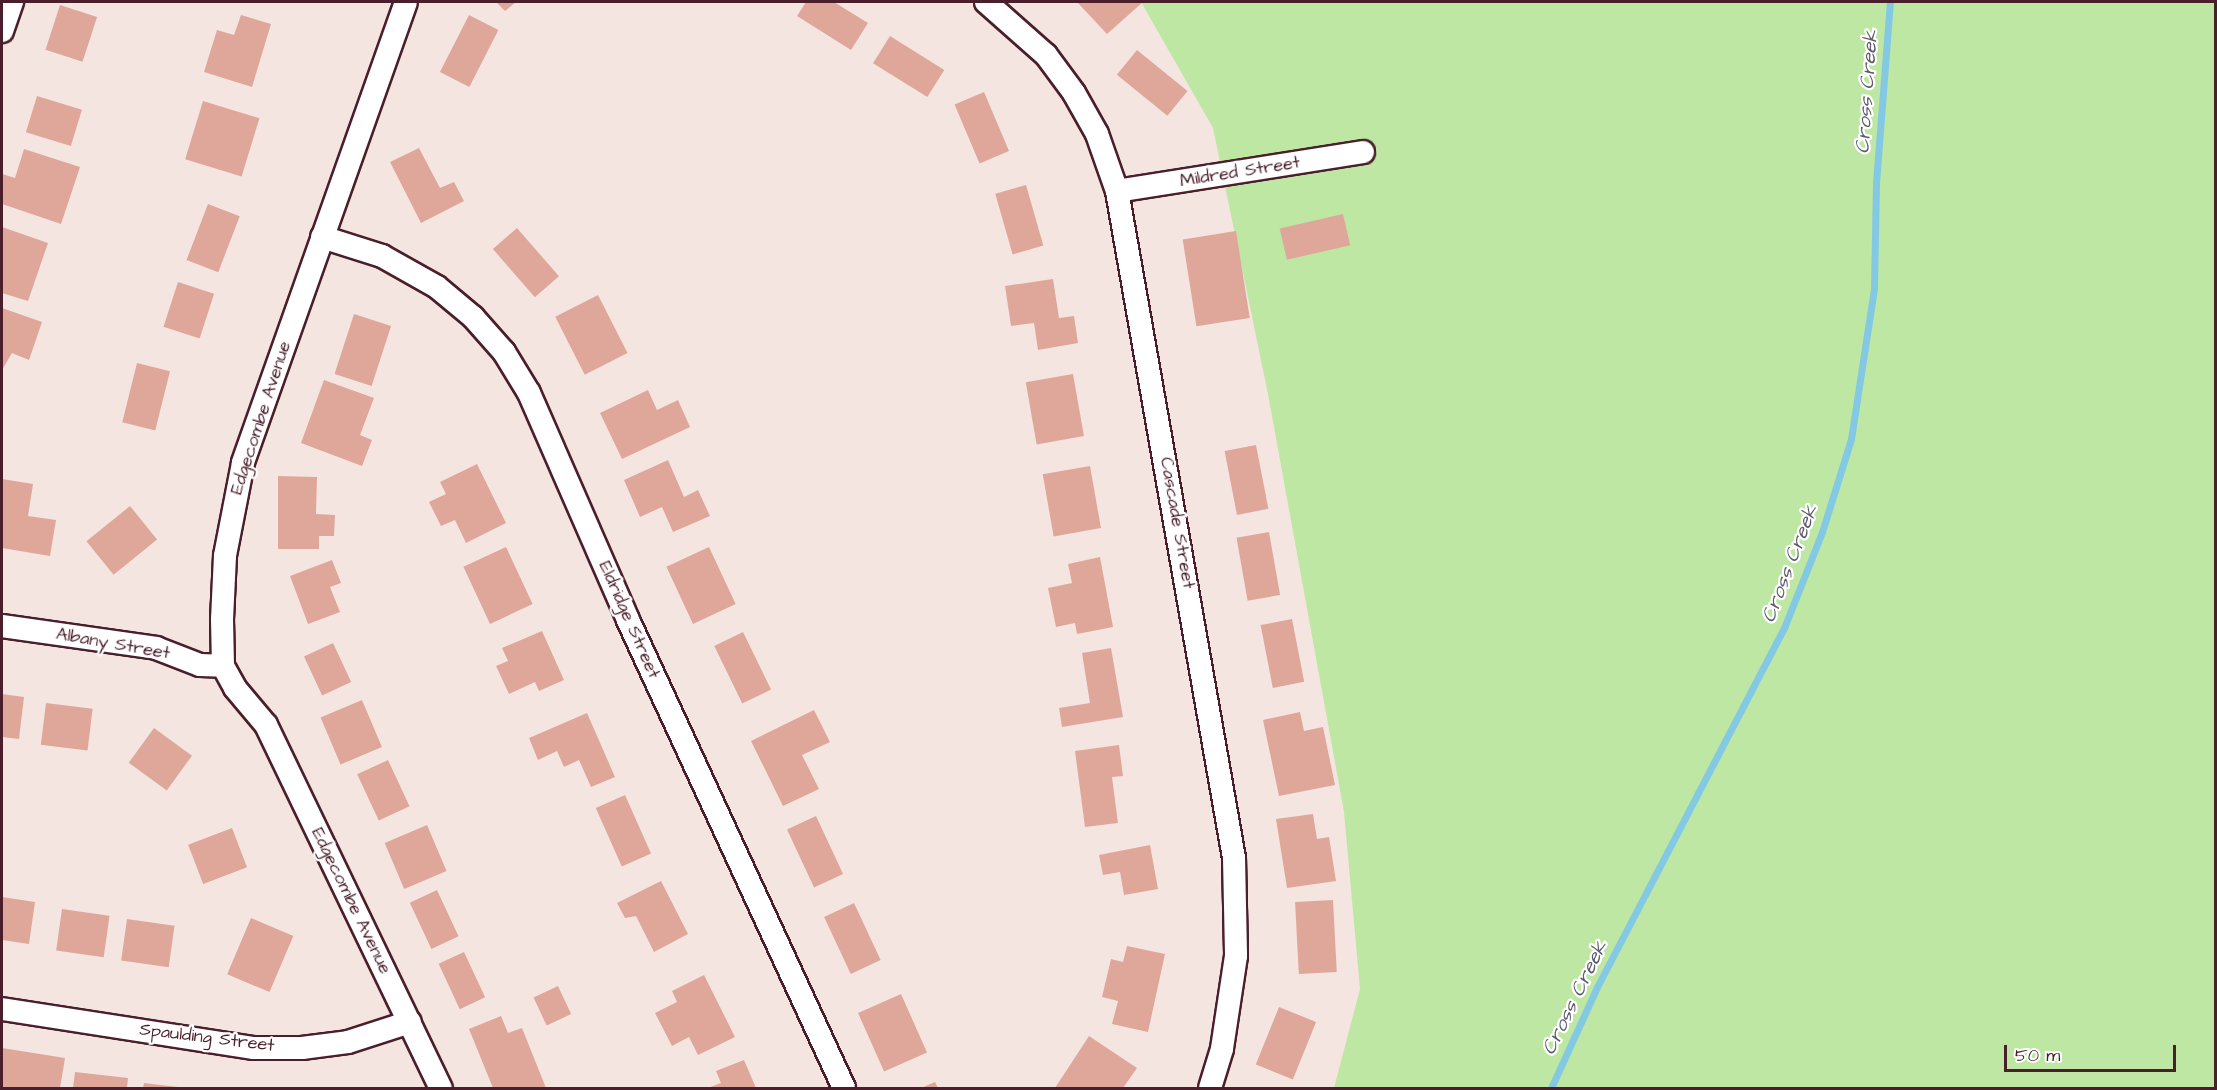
<!DOCTYPE html>
<html>
<head>
<meta charset="utf-8">
<style>
  body { margin:0 }
  #map { position:relative; width:2217px; height:1090px; overflow:hidden; background:#f5e5e1; font-family:"Architects Daughter",sans-serif }
  div>[style] { position:absolute }
  .green>* { inset:0; background:#bee7a3 }
  .stream>* { height:7px; margin:-3.5px; padding:0 3.5px; transform-origin:3.5px; border-radius:3.5px; background:#83c9e4 }
  .building>* { inset:0; background:#dfa79a; transform-origin:0 0 }
  .roads { filter:drop-shadow(2px 0 #4a1f2b) drop-shadow(-2px 0 #4a1f2b) drop-shadow(0 2px #4a1f2b) drop-shadow(0 -2px #4a1f2b) }
  .minor>* { height:22px; margin:-11px; padding:0 11px; transform-origin:11px; border-radius:11px; background:#fff }
  span { translate:-50% -50%; white-space:nowrap; text-align:center; line-height:1.15; -webkit-text-stroke:4.5px #fff; paint-order:stroke }
  .street-label { font-size:18px; color:#4a1f2b }
  .water-label { font-size:20px; color:#5e5a6c; font-style:italic }
  .frame { position:absolute; inset:0; border:3px solid #4a1f2b; pointer-events:none }
  .scale { position:absolute; left:2004px; top:1045px; width:172px; height:27px; box-sizing:border-box; border:3px solid #4a1f2b; border-top:0; padding-left:8px; font-size:18px; line-height:21px; white-space:nowrap; color:#4a1f2b; -webkit-text-stroke:4px #fff; paint-order:stroke }
</style>
</head>
<body>
<div id="map">
  <div class="green">
    <i style="clip-path:polygon(1141px 2px,2215px 2px,2215px 1088px,1334px 1088px,1360px 989px,1344px 812px,1268px 394px,1213px 128px)"></i>
  </div>
  <div class="stream">
    <i style="left:1551px;top:1088px;width:111px;rotate:-65.5deg"></i>
    <i style="left:1597px;top:987px;width:405px;rotate:-62.5deg"></i>
    <i style="left:1784px;top:628px;width:103px;rotate:-68.4deg"></i>
    <i style="left:1822px;top:532px;width:97px;rotate:-72.7deg"></i>
    <i style="left:1851px;top:439px;width:153px;rotate:-81.3deg"></i>
    <i style="left:1874px;top:288px;width:105px;rotate:-88.9deg"></i>
    <i style="left:1876px;top:183px;width:182px;rotate:-85.6deg"></i>
  </div>
  <div class="building">
    <i style="clip-path:polygon(496px 2px,516px 2px,505px 11px)"></i>
    <i style="clip-path:polygon(806px 2px,834px 2px,868px 23px,851px 50px,797px 16px)"></i>
    <i style="clip-path:polygon(1077px 2px,1143px 2px,1107px 34px)"></i>
    <i style="left:60px;top:5px;width:39px;height:47px;rotate:18deg"></i>
    <i style="clip-path:polygon(241px 15px,271px 24px,252px 87px,204px 72px,217px 30px,234px 35px)"></i>
    <i style="left:469px;top:15px;width:33px;height:64px;rotate:27deg"></i>
    <i style="left:890px;top:36px;width:64px;height:32px;rotate:32deg"></i>
    <i style="left:1137px;top:50px;width:65px;height:32px;rotate:39deg"></i>
    <i style="left:984px;top:92px;width:64px;height:32px;rotate:67deg"></i>
    <i style="left:37px;top:96px;width:47px;height:38px;rotate:17deg"></i>
    <i style="left:203px;top:101px;width:59px;height:61px;rotate:17deg"></i>
    <i style="clip-path:polygon(419px 148px,440px 188px,454px 182px,464px 201px,421px 223px,390px 162px)"></i>
    <i style="clip-path:polygon(24px 149px,80px 167px,61px 224px,2px 204px,2px 174px,15px 178px)"></i>
    <i style="left:1026px;top:185px;width:63px;height:32px;rotate:74deg"></i>
    <i style="left:208px;top:204px;width:34px;height:60px;rotate:21deg"></i>
    <i style="left:1343px;top:214px;width:32px;height:65px;rotate:77deg"></i>
    <i style="clip-path:polygon(2px 227px,48px 243px,28px 301px,2px 293px)"></i>
    <i style="left:517px;top:228px;width:64px;height:32px;rotate:49deg"></i>
    <i style="left:1236px;top:231px;width:88px;height:54px;rotate:81deg"></i>
    <i style="clip-path:polygon(1053px 279px,1059px 318px,1074px 316px,1078px 343px,1038px 350px,1034px 323px,1011px 326px,1005px 286px)"></i>
    <i style="left:178px;top:282px;width:38px;height:47px;rotate:18deg"></i>
    <i style="left:598px;top:295px;width:65px;height:48px;rotate:63deg"></i>
    <i style="clip-path:polygon(2px 308px,42px 322px,29px 360px,12px 353px,2px 370px)"></i>
    <i style="left:354px;top:314px;width:39px;height:63px;rotate:18deg"></i>
    <i style="left:137px;top:363px;width:34px;height:61px;rotate:14deg"></i>
    <i style="left:1073px;top:374px;width:63px;height:48px;rotate:80deg"></i>
    <i style="clip-path:polygon(324px 380px,374px 398px,360px 435px,372px 440px,362px 466px,301px 443px)"></i>
    <i style="clip-path:polygon(648px 390px,657px 410px,678px 400px,690px 427px,622px 459px,600px 413px)"></i>
    <i style="left:1256px;top:445px;width:65px;height:32px;rotate:79deg"></i>
    <i style="clip-path:polygon(668px 460px,684px 497px,698px 490px,710px 516px,673px 532px,662px 507px,640px 517px,624px 480px)"></i>
    <i style="clip-path:polygon(477px 464px,506px 523px,466px 543px,455px 520px,441px 526px,429px 502px,446px 494px,440px 482px)"></i>
    <i style="left:1090px;top:466px;width:63px;height:48px;rotate:80deg"></i>
    <i style="clip-path:polygon(278px 476px,317px 477px,316px 514px,335px 515px,334px 536px,319px 536px,319px 549px,278px 549px)"></i>
    <i style="clip-path:polygon(2px 479px,33px 484px,28px 516px,56px 520px,50px 556px,2px 548px)"></i>
    <i style="left:130px;top:506px;width:43px;height:56px;rotate:51deg"></i>
    <i style="left:1269px;top:532px;width:64px;height:33px;rotate:80deg"></i>
    <i style="left:506px;top:547px;width:63px;height:47px;rotate:65deg"></i>
    <i style="left:709px;top:547px;width:63px;height:47px;rotate:65deg"></i>
    <i style="clip-path:polygon(1100px 557px,1113px 627px,1077px 634px,1075px 623px,1056px 627px,1048px 588px,1072px 583px,1068px 564px)"></i>
    <i style="clip-path:polygon(332px 560px,341px 583px,330px 587px,340px 612px,308px 624px,290px 576px)"></i>
    <i style="left:1292px;top:619px;width:64px;height:32px;rotate:79deg"></i>
    <i style="clip-path:polygon(542px 631px,564px 680px,539px 691px,535px 682px,509px 694px,496px 666px,508px 661px,502px 648px)"></i>
    <i style="left:743px;top:632px;width:64px;height:32px;rotate:64deg"></i>
    <i style="left:333px;top:643px;width:43px;height:32px;rotate:65deg"></i>
    <i style="clip-path:polygon(1111px 648px,1123px 717px,1062px 727px,1059px 708px,1090px 703px,1082px 653px)"></i>
    <i style="clip-path:polygon(2px 694px,24px 697px,19px 739px,2px 737px)"></i>
    <i style="left:362px;top:700px;width:51px;height:45px;rotate:67deg"></i>
    <i style="left:46px;top:703px;width:47px;height:42px;rotate:7deg"></i>
    <i style="clip-path:polygon(814px 710px,830px 742px,802px 755px,819px 789px,783px 806px,751px 741px)"></i>
    <i style="clip-path:polygon(1300px 712px,1304px 731px,1323px 727px,1335px 785px,1279px 796px,1263px 720px)"></i>
    <i style="clip-path:polygon(587px 713px,615px 777px,591px 787px,579px 760px,564px 767px,557px 751px,538px 760px,529px 738px)"></i>
    <i style="left:154px;top:728px;width:47px;height:43px;rotate:36deg"></i>
    <i style="clip-path:polygon(1119px 745px,1123px 776px,1112px 777px,1118px 823px,1085px 827px,1075px 751px)"></i>
    <i style="left:388px;top:760px;width:51px;height:34px;rotate:65deg"></i>
    <i style="left:625px;top:795px;width:64px;height:32px;rotate:66deg"></i>
    <i style="clip-path:polygon(1313px 814px,1317px 839px,1329px 837px,1336px 881px,1287px 888px,1276px 819px)"></i>
    <i style="left:816px;top:816px;width:64px;height:32px;rotate:65deg"></i>
    <i style="left:427px;top:825px;width:50px;height:46px;rotate:67deg"></i>
    <i style="left:232px;top:828px;width:42px;height:47px;rotate:69deg"></i>
    <i style="clip-path:polygon(1150px 845px,1158px 889px,1124px 895px,1120px 872px,1103px 875px,1099px 855px)"></i>
    <i style="clip-path:polygon(661px 881px,688px 934px,654px 952px,636px 916px,625px 918px,617px 903px)"></i>
    <i style="left:437px;top:890px;width:51px;height:30px;rotate:65deg"></i>
    <i style="clip-path:polygon(2px 897px,35px 902px,29px 944px,2px 940px)"></i>
    <i style="left:1333px;top:900px;width:72px;height:38px;rotate:87deg"></i>
    <i style="left:854px;top:903px;width:63px;height:33px;rotate:65deg"></i>
    <i style="left:62px;top:909px;width:48px;height:42px;rotate:8deg"></i>
    <i style="left:251px;top:918px;width:46px;height:61px;rotate:23deg"></i>
    <i style="left:127px;top:919px;width:48px;height:42px;rotate:8deg"></i>
    <i style="clip-path:polygon(1127px 946px,1165px 954px,1148px 1032px,1112px 1024px,1118px 1001px,1102px 997px,1111px 959px,1123px 962px)"></i>
    <i style="left:464px;top:952px;width:50px;height:28px;rotate:65deg"></i>
    <i style="clip-path:polygon(704px 975px,735px 1037px,698px 1055px,689px 1037px,672px 1046px,655px 1013px,677px 1002px,672px 991px)"></i>
    <i style="left:558px;top:986px;width:31px;height:27px;rotate:65deg"></i>
    <i style="left:901px;top:994px;width:64px;height:47px;rotate:66deg"></i>
    <i style="left:1279px;top:1007px;width:40px;height:62px;rotate:22deg"></i>
    <i style="clip-path:polygon(501px 1016px,508px 1033px,522px 1028px,546px 1088px,493px 1088px,469px 1029px)"></i>
    <i style="clip-path:polygon(1089px 1036px,1137px 1068px,1123px 1088px,1055px 1088px)"></i>
    <i style="clip-path:polygon(2px 1048px,65px 1058px,60px 1088px,2px 1088px)"></i>
    <i style="clip-path:polygon(744px 1060px,756px 1088px,708px 1088px,721px 1083px,716px 1071px)"></i>
    <i style="clip-path:polygon(75px 1072px,128px 1078px,127px 1088px,73px 1088px)"></i>
    <i style="clip-path:polygon(935px 1082px,938px 1088px,921px 1088px)"></i>
    <i style="clip-path:polygon(144px 1083px,178px 1087px,178px 1088px,143px 1088px)"></i>
  </div>
  <div class="roads">
    <div class="minor">
      <i style="left:406px;top:2px;width:489px;rotate:109.5deg"></i>
      <i style="left:243px;top:463px;width:95px;rotate:101deg"></i>
      <i style="left:225px;top:556px;width:63px;rotate:92.7deg"></i>
      <i style="left:222px;top:619px;width:47px;rotate:88.8deg"></i>
      <i style="left:223px;top:666px;width:25px;rotate:61deg"></i>
      <i style="left:235px;top:688px;width:48px;rotate:50deg"></i>
      <i style="left:266px;top:725px;width:403px;rotate:64.3deg"></i>
      <i style="left:986px;top:2px;width:80px;rotate:41.5deg"></i>
      <i style="left:1046px;top:55px;width:47px;rotate:53.6deg"></i>
      <i style="left:1074px;top:93px;width:47px;rotate:60.7deg"></i>
      <i style="left:1097px;top:134px;width:60px;rotate:70.7deg"></i>
      <i style="left:1117px;top:191px;width:677px;rotate:80.05deg"></i>
      <i style="left:1234px;top:858px;width:98px;rotate:88.8deg"></i>
      <i style="left:1236px;top:956px;width:94px;rotate:98.6deg"></i>
      <i style="left:1222px;top:1049px;width:41px;rotate:107.1deg"></i>
      <i style="left:2px;top:31px;width:31px;rotate:-71deg"></i>
      <i style="left:1117px;top:191px;width:249px;rotate:-9deg"></i>
      <i style="left:322px;top:237px;width:63px;rotate:17.6deg"></i>
      <i style="left:382px;top:256px;width:63px;rotate:29.4deg"></i>
      <i style="left:437px;top:287px;width:47px;rotate:39.8deg"></i>
      <i style="left:473px;top:317px;width:47px;rotate:48.5deg"></i>
      <i style="left:504px;top:352px;width:48px;rotate:58.6deg"></i>
      <i style="left:529px;top:393px;width:248px;rotate:66.4deg"></i>
      <i style="left:628px;top:620px;width:515px;rotate:65.22deg"></i>
      <i style="left:2px;top:626px;width:156px;rotate:8.1deg"></i>
      <i style="left:156px;top:648px;width:47px;rotate:21.1deg"></i>
      <i style="left:200px;top:665px;width:23px;rotate:2deg"></i>
      <i style="left:2px;top:1009px;width:255px;rotate:8.8deg"></i>
      <i style="left:254px;top:1048px;width:48px"></i>
      <i style="left:302px;top:1048px;width:46px;rotate:-7.4deg"></i>
      <i style="left:348px;top:1042px;width:65px;rotate:-17.9deg"></i>
    </div>
  </div>
  <div class="street-label">
    <span style="left:1240px;top:172px;rotate:-9deg">Mildred Street</span>
    <span style="left:261px;top:418px;rotate:-72deg">Edgecombe Avenue</span>
    <span style="left:1177px;top:523px;rotate:80deg">Cascade Street</span>
    <span style="left:629px;top:620px;rotate:66deg">Eldridge Street</span>
    <span style="left:113px;top:644px;rotate:10deg">Albany Street</span>
    <span style="left:351px;top:901px;rotate:64deg">Edgecombe Avenue</span>
    <span style="left:207px;top:1038px;rotate:7deg">Spaulding Street</span>
  </div>
  <div class="water-label">
    <span style="left:1867px;top:92px;rotate:-86deg">Cross Creek</span>
    <span style="left:1790px;top:564px;rotate:-69deg">Cross Creek</span>
    <span style="left:1575px;top:998px;rotate:-64deg">Cross Creek</span>
  </div>
  <div class="frame"></div>
  <div class="scale">50 m</div>
</div>
</body>
</html>
